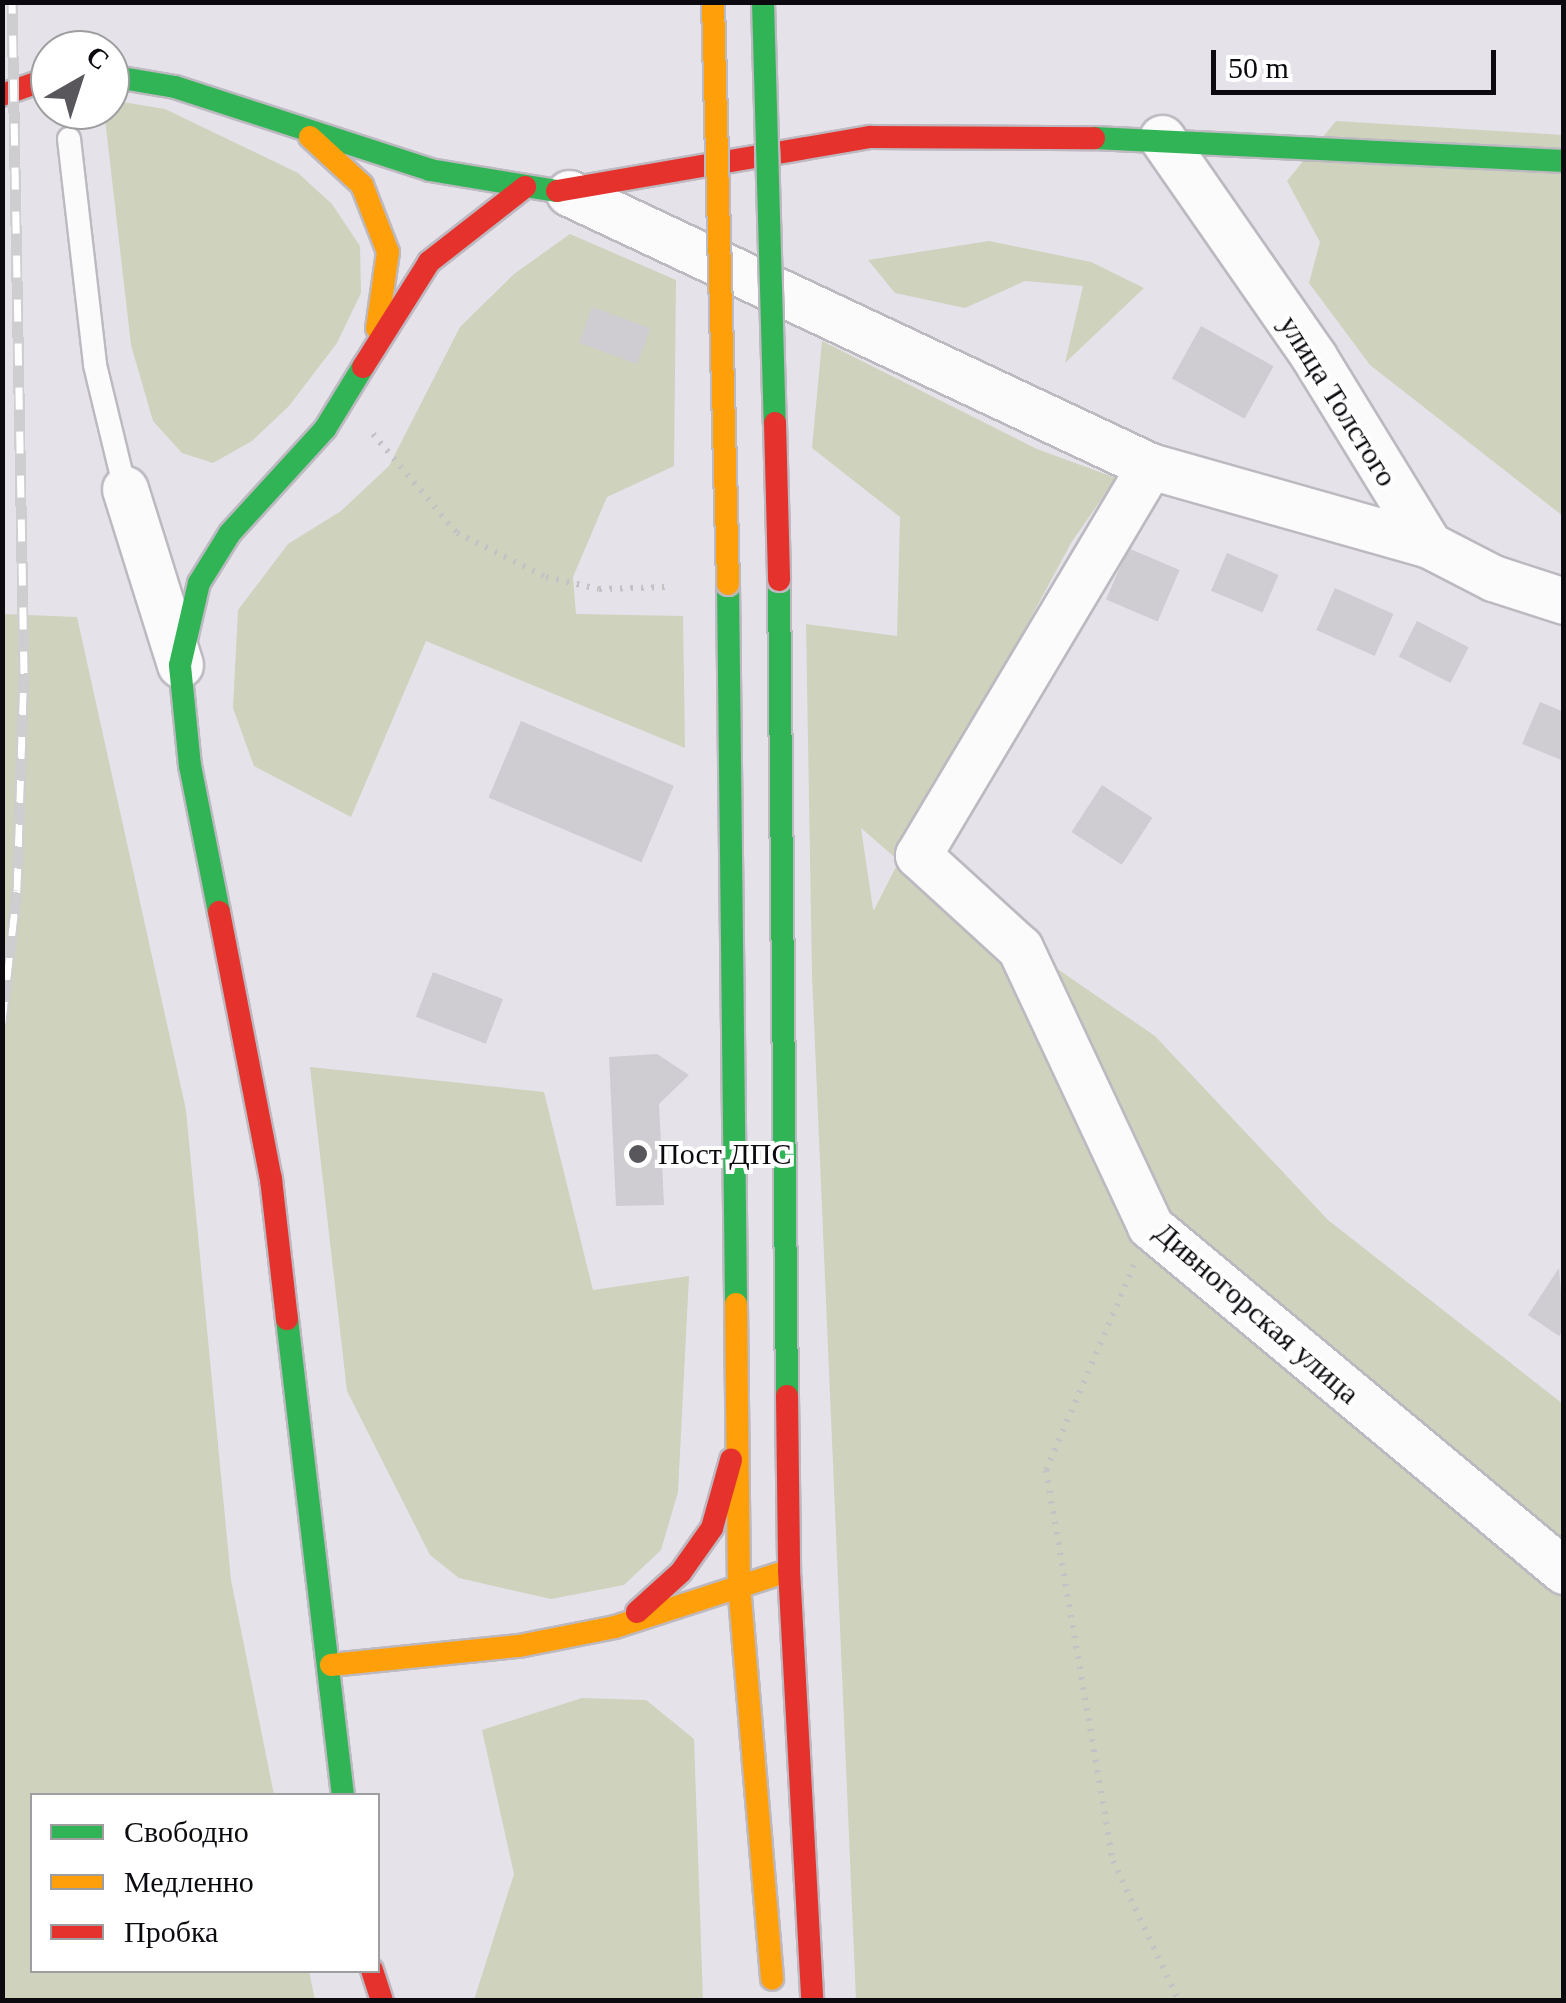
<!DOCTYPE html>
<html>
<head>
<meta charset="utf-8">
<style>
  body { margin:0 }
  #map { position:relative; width:1566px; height:2003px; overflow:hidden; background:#e6e2ea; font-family:"Times New Roman",serif }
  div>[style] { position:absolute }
  .green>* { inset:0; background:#cfd2bd }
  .building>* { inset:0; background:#cfccd2; transform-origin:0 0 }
  .path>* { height:6px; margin-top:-3px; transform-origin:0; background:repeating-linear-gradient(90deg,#c3c2c4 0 2.5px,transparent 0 10.5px) }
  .roads { filter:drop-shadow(2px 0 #bdb9c0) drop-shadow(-2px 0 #bdb9c0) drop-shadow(0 2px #bdb9c0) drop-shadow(0 -2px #bdb9c0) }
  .lane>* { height:22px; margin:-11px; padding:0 11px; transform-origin:11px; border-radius:11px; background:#fbfbfc }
  .street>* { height:45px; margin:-22.5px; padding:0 22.5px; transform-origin:22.5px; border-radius:22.5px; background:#fbfbfc }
  .fast>* { height:22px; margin:-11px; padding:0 11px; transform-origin:11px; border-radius:11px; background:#30b455 }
  .slow>* { height:22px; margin:-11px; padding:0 11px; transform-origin:11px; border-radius:11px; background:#ff9f0a }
  .jam>* { height:22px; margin:-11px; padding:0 11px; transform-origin:11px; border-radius:11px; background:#e5322d }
  .rail>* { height:11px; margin-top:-5.5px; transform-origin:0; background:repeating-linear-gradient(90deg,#fff 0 22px,#cecdd0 0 44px); box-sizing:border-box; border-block:2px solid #cecdd0 }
  .bridges { filter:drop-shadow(2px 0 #bdb9c0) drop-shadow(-2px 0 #bdb9c0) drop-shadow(0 2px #bdb9c0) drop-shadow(0 -2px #bdb9c0) }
  .fast-bridge>* { height:22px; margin:-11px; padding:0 11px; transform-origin:11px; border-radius:11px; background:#30b455 }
  .slow-bridge>* { height:22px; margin:-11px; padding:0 11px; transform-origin:11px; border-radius:11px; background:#ff9f0a }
  .jam-bridge>* { height:22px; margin:-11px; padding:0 11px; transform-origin:11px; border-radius:11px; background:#e5322d }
  .dots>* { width:28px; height:28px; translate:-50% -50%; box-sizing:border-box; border:5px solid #fff; border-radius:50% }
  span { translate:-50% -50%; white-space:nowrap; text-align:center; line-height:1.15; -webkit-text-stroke:8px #fff; paint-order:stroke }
  .street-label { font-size:30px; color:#0d0a0f }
  .poi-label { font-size:30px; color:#0d0a0f }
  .left { translate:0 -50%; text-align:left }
  .frame { position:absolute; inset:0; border:5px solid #0d0a0f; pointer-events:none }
  .legend { position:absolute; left:30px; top:1793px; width:350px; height:180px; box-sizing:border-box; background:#fff; border:2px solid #9e9d9f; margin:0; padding:12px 18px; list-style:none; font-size:30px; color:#0d0a0f }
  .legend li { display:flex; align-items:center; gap:20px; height:50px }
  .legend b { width:50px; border:2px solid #9e9d9f }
  .north { position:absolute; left:30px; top:30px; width:100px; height:100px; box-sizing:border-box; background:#fff; border:2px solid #9e9d9f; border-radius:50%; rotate:39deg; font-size:28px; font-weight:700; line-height:40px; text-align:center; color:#0d0a0f }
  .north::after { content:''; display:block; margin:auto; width:35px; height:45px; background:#59565c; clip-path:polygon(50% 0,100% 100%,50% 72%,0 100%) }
  .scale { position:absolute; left:1211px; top:50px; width:285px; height:45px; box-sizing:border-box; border:5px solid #0d0a0f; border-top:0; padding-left:12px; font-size:30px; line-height:35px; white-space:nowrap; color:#0d0a0f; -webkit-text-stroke:8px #fff; paint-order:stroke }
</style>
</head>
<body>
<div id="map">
  <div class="green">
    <i style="clip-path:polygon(110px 100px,165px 109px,298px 173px,332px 204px,360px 246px,361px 293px,337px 343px,289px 406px,252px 441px,213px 463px,182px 453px,153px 421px,131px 345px,104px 110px)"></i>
    <i style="clip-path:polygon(1336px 121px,1563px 135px,1563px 516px,1370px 365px,1309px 283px,1320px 242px,1287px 181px)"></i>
    <i style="clip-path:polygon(570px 234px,676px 280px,674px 466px,607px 497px,573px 577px,576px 614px,683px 616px,685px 748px,426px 641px,351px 817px,254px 766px,233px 708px,238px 610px,288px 544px,341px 511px,389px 466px,460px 327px,514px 274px)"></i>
    <i style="clip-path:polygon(989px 241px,1091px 262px,1144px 288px,1065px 363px,1083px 286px,1025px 281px,965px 308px,895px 293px,868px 260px)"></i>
    <i style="clip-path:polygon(evenodd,822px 341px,1037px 449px,1116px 478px,1071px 543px,900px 861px,1155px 1036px,1328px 1220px,1563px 1404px,1563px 2000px,856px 2000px,812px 975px,806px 624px,897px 636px,900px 517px,812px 448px,822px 341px,861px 828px,899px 861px,874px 910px,873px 909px,861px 828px)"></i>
    <i style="clip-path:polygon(3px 614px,77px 617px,186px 1110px,231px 1580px,274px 1795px,32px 1796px,32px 1970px,309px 1971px,315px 2000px,3px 2000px)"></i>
    <i style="clip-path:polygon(310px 1067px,544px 1092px,593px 1290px,689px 1276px,678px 1492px,661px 1550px,624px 1585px,551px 1599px,459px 1578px,430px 1555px,347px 1391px)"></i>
    <i style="clip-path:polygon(582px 1698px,646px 1700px,694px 1739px,703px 2000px,474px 2000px,514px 1874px,482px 1730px)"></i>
  </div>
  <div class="building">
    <i style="left:592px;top:307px;width:62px;height:38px;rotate:20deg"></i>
    <i style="left:1201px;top:326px;width:83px;height:60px;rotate:29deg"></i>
    <i style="left:1128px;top:548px;width:56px;height:56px;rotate:23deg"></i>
    <i style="left:1227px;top:553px;width:56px;height:41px;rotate:23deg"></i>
    <i style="left:1335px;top:588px;width:64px;height:46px;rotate:24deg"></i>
    <i style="left:1417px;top:621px;width:58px;height:40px;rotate:27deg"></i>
    <i style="clip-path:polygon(1540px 702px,1564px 712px,1564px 761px,1522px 744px)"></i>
    <i style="left:521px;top:721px;width:166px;height:83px;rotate:23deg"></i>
    <i style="left:1102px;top:785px;width:60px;height:56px;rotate:33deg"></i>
    <i style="left:433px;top:972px;width:75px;height:48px;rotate:21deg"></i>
    <i style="clip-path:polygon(657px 1054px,689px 1075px,659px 1104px,664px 1205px,616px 1206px,609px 1057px)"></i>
    <i style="clip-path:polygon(1559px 1268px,1564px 1329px,1559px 1336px,1528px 1315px)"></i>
  </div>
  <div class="path">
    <i style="left:373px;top:434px;width:130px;rotate:49.7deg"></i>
    <i style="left:457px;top:533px;width:99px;rotate:26.3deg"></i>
    <i style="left:546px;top:577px;width:54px;rotate:12.8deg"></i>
    <i style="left:599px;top:589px;width:70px;rotate:-1.6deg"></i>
    <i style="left:1134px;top:1265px;width:223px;rotate:113.2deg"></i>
    <i style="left:1046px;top:1470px;width:397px;rotate:80.3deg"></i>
    <i style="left:1113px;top:1861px;width:153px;rotate:64.9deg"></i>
  </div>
  <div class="roads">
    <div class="lane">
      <i style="left:69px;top:139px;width:227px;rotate:83.4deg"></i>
      <i style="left:95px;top:365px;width:128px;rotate:76.4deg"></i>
    </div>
    <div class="street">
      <i style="left:1162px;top:138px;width:267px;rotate:55.2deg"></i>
      <i style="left:1314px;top:357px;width:220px;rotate:58.5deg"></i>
      <i style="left:1429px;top:545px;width:72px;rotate:27.3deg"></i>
      <i style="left:1493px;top:578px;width:75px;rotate:17.9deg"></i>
      <i style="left:569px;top:193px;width:642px;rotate:25.17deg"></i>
      <i style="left:1150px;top:466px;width:290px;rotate:15.8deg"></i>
      <i style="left:1150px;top:466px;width:453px;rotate:120.8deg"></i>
      <i style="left:918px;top:855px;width:138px;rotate:42.4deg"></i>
      <i style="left:1020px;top:948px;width:307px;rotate:64.9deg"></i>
      <i style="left:1150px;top:1226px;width:539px;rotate:39.81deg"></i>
      <i style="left:125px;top:489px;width:184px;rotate:72.6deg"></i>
    </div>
    <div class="fast">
      <i style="left:110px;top:76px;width:66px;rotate:9.6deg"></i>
      <i style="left:175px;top:87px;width:268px;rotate:18deg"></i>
      <i style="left:430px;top:170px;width:129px;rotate:9.4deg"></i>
      <i style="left:1094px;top:138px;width:471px;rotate:2.8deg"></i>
      <i style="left:779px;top:580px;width:816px;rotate:89.44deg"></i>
      <i style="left:728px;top:584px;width:720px;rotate:89.36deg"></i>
      <i style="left:219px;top:912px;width:149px;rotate:-101.2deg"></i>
      <i style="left:190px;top:766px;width:101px;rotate:-95.7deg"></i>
      <i style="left:180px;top:665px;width:84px;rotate:-77deg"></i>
      <i style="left:199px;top:583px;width:59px;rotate:-58.2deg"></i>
      <i style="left:230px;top:533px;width:141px;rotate:-47.6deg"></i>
      <i style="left:325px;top:429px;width:73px;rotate:-58.5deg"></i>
      <i style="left:287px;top:1319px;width:480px;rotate:83.3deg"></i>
    </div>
    <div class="slow">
      <i style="left:310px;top:137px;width:71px;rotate:42.7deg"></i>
      <i style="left:362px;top:185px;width:72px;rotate:68.8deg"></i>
      <i style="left:388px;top:252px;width:77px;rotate:98.2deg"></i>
      <i style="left:736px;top:1304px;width:281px;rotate:89.4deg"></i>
      <i style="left:739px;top:1585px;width:395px;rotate:85.2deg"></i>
      <i style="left:331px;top:1665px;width:189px;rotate:-5.8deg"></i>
      <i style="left:519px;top:1646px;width:98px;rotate:-11.2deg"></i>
      <i style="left:615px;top:1627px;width:175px;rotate:-18deg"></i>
    </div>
    <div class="jam">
      <i style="left:2px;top:95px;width:51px;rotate:-19.5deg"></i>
      <i style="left:557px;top:191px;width:318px;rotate:-9.8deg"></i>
      <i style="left:870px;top:137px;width:224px;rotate:0.3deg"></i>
      <i style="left:363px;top:367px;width:124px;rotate:-57.8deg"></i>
      <i style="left:429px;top:262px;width:122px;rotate:-38deg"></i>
      <i style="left:219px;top:912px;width:272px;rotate:79deg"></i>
      <i style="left:271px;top:1179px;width:141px;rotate:83.5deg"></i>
      <i style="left:787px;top:1396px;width:174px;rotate:89.3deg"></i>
      <i style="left:789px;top:1570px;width:431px;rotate:86.9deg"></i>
      <i style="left:637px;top:1612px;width:59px;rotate:-42.3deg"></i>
      <i style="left:681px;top:1572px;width:54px;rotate:-54.8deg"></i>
      <i style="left:712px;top:1528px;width:71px;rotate:-74.4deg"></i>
      <i style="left:372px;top:1970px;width:32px;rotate:72deg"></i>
    </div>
  </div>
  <div class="rail">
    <i style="left:2px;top:1023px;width:134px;rotate:-83.6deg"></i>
    <i style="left:17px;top:890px;width:217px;rotate:-88.2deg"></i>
    <i style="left:24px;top:673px;width:671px;rotate:-91.02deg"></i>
  </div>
  <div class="bridges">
    <div class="fast-bridge">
      <i style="left:763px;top:2px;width:421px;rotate:88.4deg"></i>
    </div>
    <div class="slow-bridge">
      <i style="left:713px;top:2px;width:582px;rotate:88.52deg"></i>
    </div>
    <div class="jam-bridge">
      <i style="left:775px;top:423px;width:157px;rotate:88.5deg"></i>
    </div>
  </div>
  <div class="dots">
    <i style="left:638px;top:1154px;background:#59565c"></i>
  </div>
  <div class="street-label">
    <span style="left:1338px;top:401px;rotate:58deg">улица Толстого</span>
    <span style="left:1257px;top:1313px;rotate:41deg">Дивногорская улица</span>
  </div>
  <div class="poi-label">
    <span class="left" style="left:658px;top:1154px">Пост ДПС</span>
  </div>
  <div class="frame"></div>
  <ul class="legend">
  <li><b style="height:12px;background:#30b455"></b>Свободно</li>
  <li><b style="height:12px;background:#ff9f0a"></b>Медленно</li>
  <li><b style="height:12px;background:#e5322d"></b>Пробка</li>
  </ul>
  <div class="north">С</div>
  <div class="scale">50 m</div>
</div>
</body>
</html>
